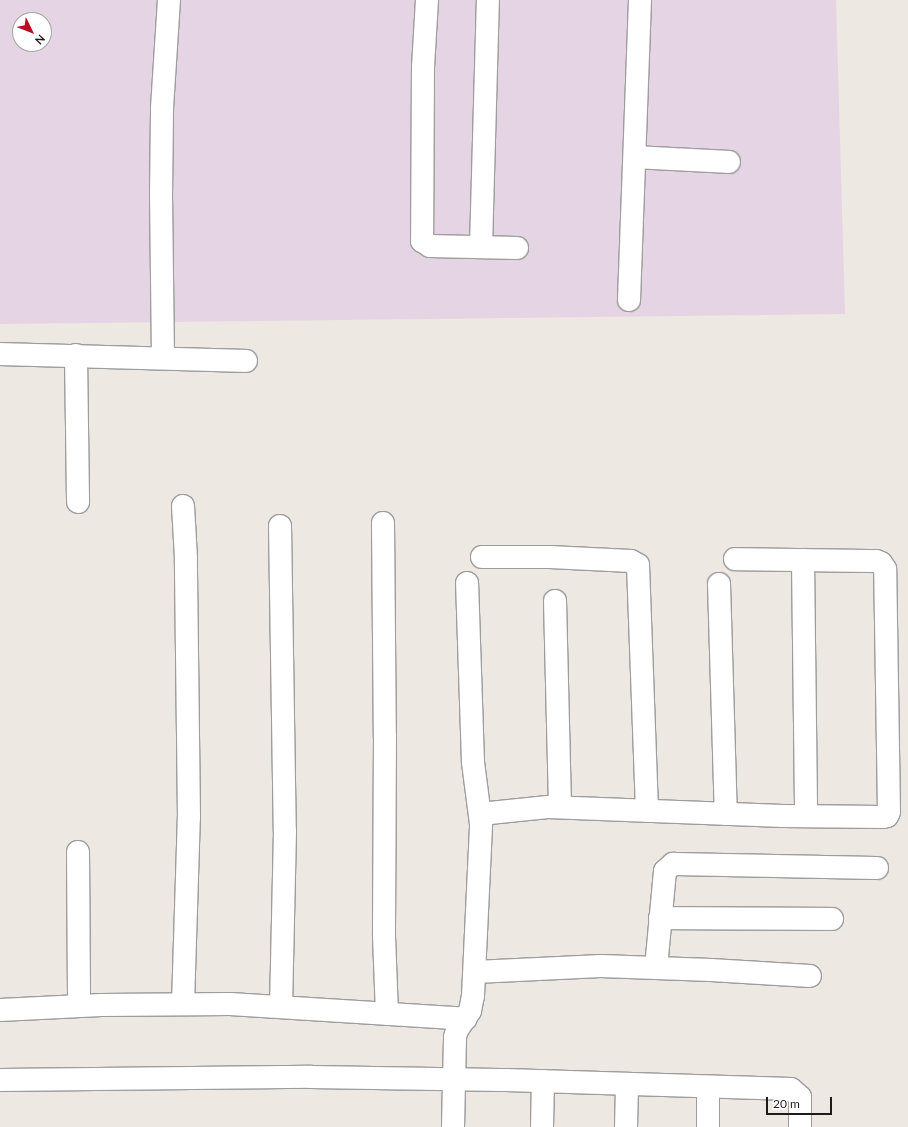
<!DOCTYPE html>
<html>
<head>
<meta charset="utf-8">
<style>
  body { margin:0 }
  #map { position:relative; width:908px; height:1127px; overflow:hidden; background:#ede8e2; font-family:Lato,sans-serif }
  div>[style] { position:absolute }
  .industrial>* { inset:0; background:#e5d4e4 }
  .roads { filter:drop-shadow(1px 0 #9d9d9d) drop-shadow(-1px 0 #9d9d9d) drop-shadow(0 1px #9d9d9d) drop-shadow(0 -1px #9d9d9d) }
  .minor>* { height:22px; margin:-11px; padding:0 11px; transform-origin:11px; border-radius:11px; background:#fff }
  span { translate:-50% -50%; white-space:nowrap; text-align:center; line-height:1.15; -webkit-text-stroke:3.5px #fff; paint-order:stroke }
  .north { position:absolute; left:12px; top:12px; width:40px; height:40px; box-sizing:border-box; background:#fff; border:1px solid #a4a4a4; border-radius:50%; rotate:133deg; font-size:11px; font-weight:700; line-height:16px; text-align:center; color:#1c1c1c }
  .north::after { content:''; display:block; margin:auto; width:14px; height:18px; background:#ba0e26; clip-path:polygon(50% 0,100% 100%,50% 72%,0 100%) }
  .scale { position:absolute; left:766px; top:1097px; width:66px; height:18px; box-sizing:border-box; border:2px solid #1c1c1c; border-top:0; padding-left:5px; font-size:12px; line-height:14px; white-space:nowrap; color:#1c1c1c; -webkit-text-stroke:3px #fff; paint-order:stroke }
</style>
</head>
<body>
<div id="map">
  <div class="industrial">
    <i style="clip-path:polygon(evenodd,0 0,836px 0,845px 314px,0 324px,0 0,20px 20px,44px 20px,44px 44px,20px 44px,20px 20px)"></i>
  </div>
  <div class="roads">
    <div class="minor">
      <i style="left:427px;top:0;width:67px;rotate:93.4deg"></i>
      <i style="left:423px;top:67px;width:174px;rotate:90.3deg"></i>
      <i style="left:422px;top:241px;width:9px;rotate:32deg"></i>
      <i style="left:430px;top:246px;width:87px;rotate:1.3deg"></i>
      <i style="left:635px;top:157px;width:94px;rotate:3deg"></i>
      <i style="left:481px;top:247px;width:247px;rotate:-88.4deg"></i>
      <i style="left:629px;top:300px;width:300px;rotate:-87.9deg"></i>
      <i style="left:0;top:354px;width:246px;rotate:1.6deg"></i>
      <i style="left:76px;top:355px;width:147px;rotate:89.2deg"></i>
      <i style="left:163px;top:358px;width:163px;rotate:-90.7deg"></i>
      <i style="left:161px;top:195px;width:87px;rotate:-89.3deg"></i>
      <i style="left:162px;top:108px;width:108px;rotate:-86.3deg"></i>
      <i style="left:383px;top:523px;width:214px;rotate:89.5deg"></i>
      <i style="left:385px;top:737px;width:199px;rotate:90.3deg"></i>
      <i style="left:384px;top:936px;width:78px;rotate:87.8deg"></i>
      <i style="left:280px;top:526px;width:305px;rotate:89.1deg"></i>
      <i style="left:285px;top:831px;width:176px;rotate:91.3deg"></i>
      <i style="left:482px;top:557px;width:68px"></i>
      <i style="left:550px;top:557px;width:81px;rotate:2.8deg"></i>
      <i style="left:631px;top:561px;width:8px;rotate:30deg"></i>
      <i style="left:638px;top:565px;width:246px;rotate:87.9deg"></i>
      <i style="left:803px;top:560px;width:256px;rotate:89.3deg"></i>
      <i style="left:719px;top:584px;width:230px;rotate:88.3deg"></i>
      <i style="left:555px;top:601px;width:206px;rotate:88.6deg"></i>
      <i style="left:480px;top:814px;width:68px;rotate:-5.9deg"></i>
      <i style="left:548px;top:807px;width:235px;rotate:2.2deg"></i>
      <i style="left:783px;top:816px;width:100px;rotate:0.6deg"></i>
      <i style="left:883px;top:817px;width:4px;rotate:-14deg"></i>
      <i style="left:887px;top:816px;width:4px;rotate:-63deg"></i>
      <i style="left:889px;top:812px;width:243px;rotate:-90.9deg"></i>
      <i style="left:885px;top:569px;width:7px;rotate:-124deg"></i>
      <i style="left:881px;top:563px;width:5px;rotate:-158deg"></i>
      <i style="left:876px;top:561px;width:141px;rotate:-179.2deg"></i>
      <i style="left:78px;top:852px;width:154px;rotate:89.6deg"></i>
      <i style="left:660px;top:918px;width:172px;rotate:0.3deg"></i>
      <i style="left:656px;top:968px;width:97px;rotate:-84.7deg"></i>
      <i style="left:665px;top:871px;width:11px;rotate:-41deg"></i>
      <i style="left:673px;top:864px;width:204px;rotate:1.1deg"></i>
      <i style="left:475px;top:972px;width:126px;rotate:-2.7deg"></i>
      <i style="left:601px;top:966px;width:110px;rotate:2.1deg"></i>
      <i style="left:711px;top:970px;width:99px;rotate:3.5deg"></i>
      <i style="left:183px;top:1004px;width:187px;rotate:-88.2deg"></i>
      <i style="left:189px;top:817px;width:259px;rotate:-90.7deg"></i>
      <i style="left:186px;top:558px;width:52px;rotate:-93.3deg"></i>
      <i style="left:0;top:1010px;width:101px;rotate:-2.8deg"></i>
      <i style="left:101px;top:1005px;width:129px;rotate:-0.4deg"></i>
      <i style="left:230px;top:1004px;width:236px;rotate:3.6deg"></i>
      <i style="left:0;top:1080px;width:311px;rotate:-0.6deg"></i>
      <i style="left:311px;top:1077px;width:195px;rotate:0.9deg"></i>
      <i style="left:506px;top:1080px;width:285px;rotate:1.8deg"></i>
      <i style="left:791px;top:1089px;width:12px;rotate:42deg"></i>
      <i style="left:800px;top:1097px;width:30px;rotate:90deg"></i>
      <i style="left:453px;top:1127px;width:90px;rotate:-88.7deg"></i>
      <i style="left:455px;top:1037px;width:7px;rotate:-74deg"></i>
      <i style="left:457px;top:1030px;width:23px;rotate:-56deg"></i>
      <i style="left:470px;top:1011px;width:15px;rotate:-79deg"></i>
      <i style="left:473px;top:996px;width:172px;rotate:-87.3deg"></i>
      <i style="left:481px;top:824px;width:63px;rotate:-97.4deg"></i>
      <i style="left:473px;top:762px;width:179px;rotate:-91.9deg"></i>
      <i style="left:542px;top:1127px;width:46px;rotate:-88.8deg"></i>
      <i style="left:626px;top:1127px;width:42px;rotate:-88.6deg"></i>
      <i style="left:708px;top:1127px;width:40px;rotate:-90deg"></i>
    </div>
  </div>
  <div class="north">N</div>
  <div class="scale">20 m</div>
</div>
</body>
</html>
